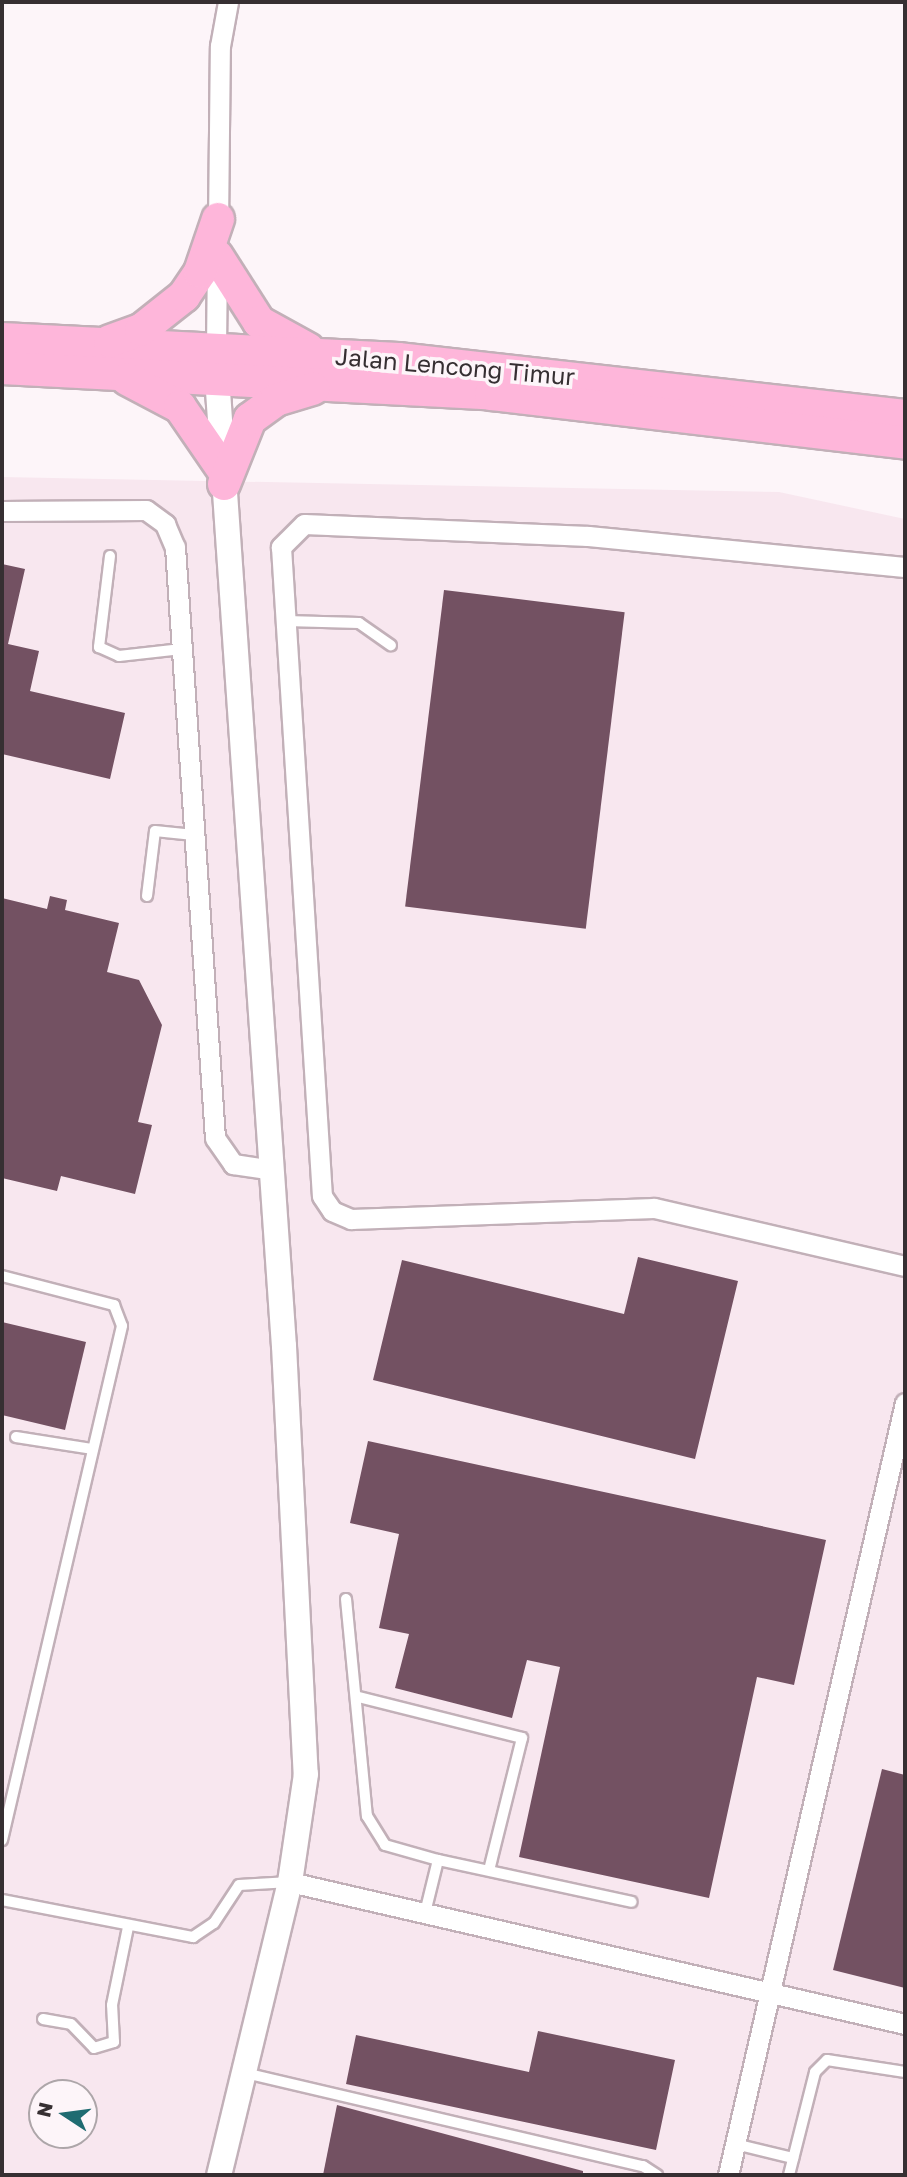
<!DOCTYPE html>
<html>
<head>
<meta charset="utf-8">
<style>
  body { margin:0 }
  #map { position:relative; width:907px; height:2177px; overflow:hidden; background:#fdf5f9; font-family:"Golos Text",sans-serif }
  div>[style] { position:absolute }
  .built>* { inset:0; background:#f8e7ef }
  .building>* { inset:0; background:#735162; transform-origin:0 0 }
  .roads { filter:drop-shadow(2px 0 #c2b0b8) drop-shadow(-2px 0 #c2b0b8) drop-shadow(0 2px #c2b0b8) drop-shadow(0 -2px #c2b0b8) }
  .service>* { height:10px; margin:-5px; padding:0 5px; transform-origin:5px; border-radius:5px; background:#fff }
  .minor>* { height:19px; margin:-9.5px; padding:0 9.5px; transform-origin:9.5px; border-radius:9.5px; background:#fff }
  .tertiary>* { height:24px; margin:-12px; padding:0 12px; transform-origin:12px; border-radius:12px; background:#fff }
  .trunk>* { height:32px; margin:-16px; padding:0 16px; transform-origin:16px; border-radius:16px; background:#feb6da }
  span { translate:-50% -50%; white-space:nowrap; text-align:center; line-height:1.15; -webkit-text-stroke:7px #fdf5f9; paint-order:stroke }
  .street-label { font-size:24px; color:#362f32 }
  .frame { position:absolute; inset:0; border:4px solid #362f32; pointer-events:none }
  .north { position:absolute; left:28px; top:2079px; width:70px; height:70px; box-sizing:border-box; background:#fdf5f9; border:2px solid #ada6a9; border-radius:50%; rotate:283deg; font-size:19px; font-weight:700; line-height:28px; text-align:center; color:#362f32 }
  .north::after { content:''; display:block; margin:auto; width:24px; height:32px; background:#1f6b71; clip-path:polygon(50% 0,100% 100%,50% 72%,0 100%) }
</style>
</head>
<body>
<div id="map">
  <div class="built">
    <i style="clip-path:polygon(evenodd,2px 477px,779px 492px,905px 519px,905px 2175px,2px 2175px,2px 477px,42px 2093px,84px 2093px,84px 2135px,42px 2135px,42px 2093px)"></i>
  </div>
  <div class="building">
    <i style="clip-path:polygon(2px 564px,25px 569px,8px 644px,39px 651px,30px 691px,125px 713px,110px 779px,2px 754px)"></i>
    <i style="left:444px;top:590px;width:182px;height:319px;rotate:7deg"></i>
    <i style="clip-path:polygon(50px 896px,67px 900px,65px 910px,119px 923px,107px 972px,139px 980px,162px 1025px,138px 1122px,152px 1125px,135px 1194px,61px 1176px,57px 1191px,2px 1178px,2px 898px,47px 909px)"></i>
    <i style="clip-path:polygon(638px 1257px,738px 1281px,695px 1459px,373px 1380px,402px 1260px,624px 1314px)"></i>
    <i style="clip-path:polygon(2px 1322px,86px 1342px,65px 1430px,2px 1415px)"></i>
    <i style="clip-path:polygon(368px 1441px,826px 1540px,794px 1685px,757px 1677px,709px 1898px,519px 1857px,560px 1667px,527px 1660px,512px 1718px,395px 1688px,409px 1634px,379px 1628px,399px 1534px,350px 1523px)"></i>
    <i style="clip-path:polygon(882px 1769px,905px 1775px,905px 1988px,833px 1970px)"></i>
    <i style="clip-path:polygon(538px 2031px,675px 2060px,656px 2150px,346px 2084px,356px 2035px,529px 2072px)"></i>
    <i style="clip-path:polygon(337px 2105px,583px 2171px,583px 2175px,323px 2175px)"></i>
  </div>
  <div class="roads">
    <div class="service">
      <i style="left:110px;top:556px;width:92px;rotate:96.9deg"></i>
      <i style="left:99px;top:647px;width:22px;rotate:24deg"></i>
      <i style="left:119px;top:656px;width:63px;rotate:-6.3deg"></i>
      <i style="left:286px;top:621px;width:73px;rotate:1.6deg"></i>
      <i style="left:359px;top:623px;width:39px;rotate:35deg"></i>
      <i style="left:147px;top:896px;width:65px;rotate:-83deg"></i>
      <i style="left:155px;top:831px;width:39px;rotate:6deg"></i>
      <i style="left:2px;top:1276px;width:116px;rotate:14.5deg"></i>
      <i style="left:114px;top:1305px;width:22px;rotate:69deg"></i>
      <i style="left:122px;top:1326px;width:528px;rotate:103.14deg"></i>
      <i style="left:16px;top:1437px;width:78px;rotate:8.9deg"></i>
      <i style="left:346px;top:1599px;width:218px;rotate:84.5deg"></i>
      <i style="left:367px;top:1816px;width:34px;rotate:58deg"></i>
      <i style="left:385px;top:1845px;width:55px;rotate:15.8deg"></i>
      <i style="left:438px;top:1860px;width:55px;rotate:103.8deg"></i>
      <i style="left:359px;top:1697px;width:168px;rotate:14.1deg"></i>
      <i style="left:522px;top:1738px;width:136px;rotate:104deg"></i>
      <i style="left:438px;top:1860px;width:198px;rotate:12.2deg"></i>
      <i style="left:2px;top:1900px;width:195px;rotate:11deg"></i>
      <i style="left:193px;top:1937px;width:25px;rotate:-34deg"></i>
      <i style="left:214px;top:1923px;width:45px;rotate:-56.7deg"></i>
      <i style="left:239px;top:1885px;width:51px;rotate:-3.4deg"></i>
      <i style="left:43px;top:2019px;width:28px;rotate:10deg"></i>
      <i style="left:71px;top:2024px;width:33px;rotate:46deg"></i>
      <i style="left:94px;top:2048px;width:21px;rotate:-17deg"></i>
      <i style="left:114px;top:2042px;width:37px;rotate:-93deg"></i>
      <i style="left:112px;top:2005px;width:80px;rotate:-78.4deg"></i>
      <i style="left:245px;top:2073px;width:409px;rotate:13.2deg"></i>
      <i style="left:643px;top:2166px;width:17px;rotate:33deg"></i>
      <i style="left:735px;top:2144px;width:60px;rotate:13.6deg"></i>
      <i style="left:789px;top:2175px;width:106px;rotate:-75.8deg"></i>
      <i style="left:815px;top:2072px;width:17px;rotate:-45deg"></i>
      <i style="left:827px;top:2060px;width:79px;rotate:8.7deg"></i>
    </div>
    <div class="minor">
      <i style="left:218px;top:227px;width:181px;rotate:-89.4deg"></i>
      <i style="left:220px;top:46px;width:45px;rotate:-79.7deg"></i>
      <i style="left:216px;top:350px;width:89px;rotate:-89.4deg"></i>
      <i style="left:2px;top:511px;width:144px;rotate:-0.4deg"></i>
      <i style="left:146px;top:510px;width:24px;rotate:36deg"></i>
      <i style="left:165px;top:524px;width:25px;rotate:67deg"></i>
      <i style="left:175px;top:547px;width:592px;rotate:86.13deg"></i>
      <i style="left:215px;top:1138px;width:32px;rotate:55deg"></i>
      <i style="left:233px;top:1164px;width:40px;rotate:8.5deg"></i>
      <i style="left:905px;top:567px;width:319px;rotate:-174.4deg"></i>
      <i style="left:588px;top:536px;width:284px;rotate:-177.6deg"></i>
      <i style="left:304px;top:524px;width:33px;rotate:135deg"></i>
      <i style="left:281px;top:547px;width:650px;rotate:86.39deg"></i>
      <i style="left:322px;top:1196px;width:18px;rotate:56deg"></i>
      <i style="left:332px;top:1211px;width:21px;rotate:23deg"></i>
      <i style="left:351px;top:1219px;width:303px;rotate:-2.1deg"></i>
      <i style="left:654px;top:1208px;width:258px;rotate:13deg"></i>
      <i style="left:290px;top:1882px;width:631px;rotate:13deg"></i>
      <i style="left:728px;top:2175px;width:792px;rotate:-77.09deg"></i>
    </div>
    <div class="tertiary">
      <i style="left:216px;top:362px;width:986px;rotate:86.05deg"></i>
      <i style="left:284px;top:1346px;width:429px;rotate:87.1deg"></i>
      <i style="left:306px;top:1774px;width:109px;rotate:98.4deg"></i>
      <i style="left:290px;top:1882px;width:301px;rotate:103.6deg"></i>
    </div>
    <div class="trunk">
      <i style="left:217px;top:256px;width:78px;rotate:57.5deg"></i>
      <i style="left:259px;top:322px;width:56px;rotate:28.9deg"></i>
      <i style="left:2px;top:339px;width:397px;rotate:2.9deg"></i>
      <i style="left:398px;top:359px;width:510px;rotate:6.41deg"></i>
      <i style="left:110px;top:341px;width:33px;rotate:-20deg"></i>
      <i style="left:141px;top:330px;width:55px;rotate:-38.3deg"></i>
      <i style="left:184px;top:296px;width:29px;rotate:-56deg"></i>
      <i style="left:200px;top:272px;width:56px;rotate:-71.2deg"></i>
      <i style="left:2px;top:368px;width:490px;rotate:3deg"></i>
      <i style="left:491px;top:394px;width:417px;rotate:6.7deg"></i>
      <i style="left:127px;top:379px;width:60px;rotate:27.8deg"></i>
      <i style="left:180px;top:407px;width:74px;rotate:55.5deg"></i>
      <i style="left:224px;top:484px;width:70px;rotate:-68.2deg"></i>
      <i style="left:250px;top:419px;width:32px;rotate:-36deg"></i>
      <i style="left:276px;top:400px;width:39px;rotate:-17deg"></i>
    </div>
  </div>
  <div class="street-label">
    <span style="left:455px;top:366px;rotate:5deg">Jalan Lencong Timur</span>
  </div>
  <div class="frame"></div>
  <div class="north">N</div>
</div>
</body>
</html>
